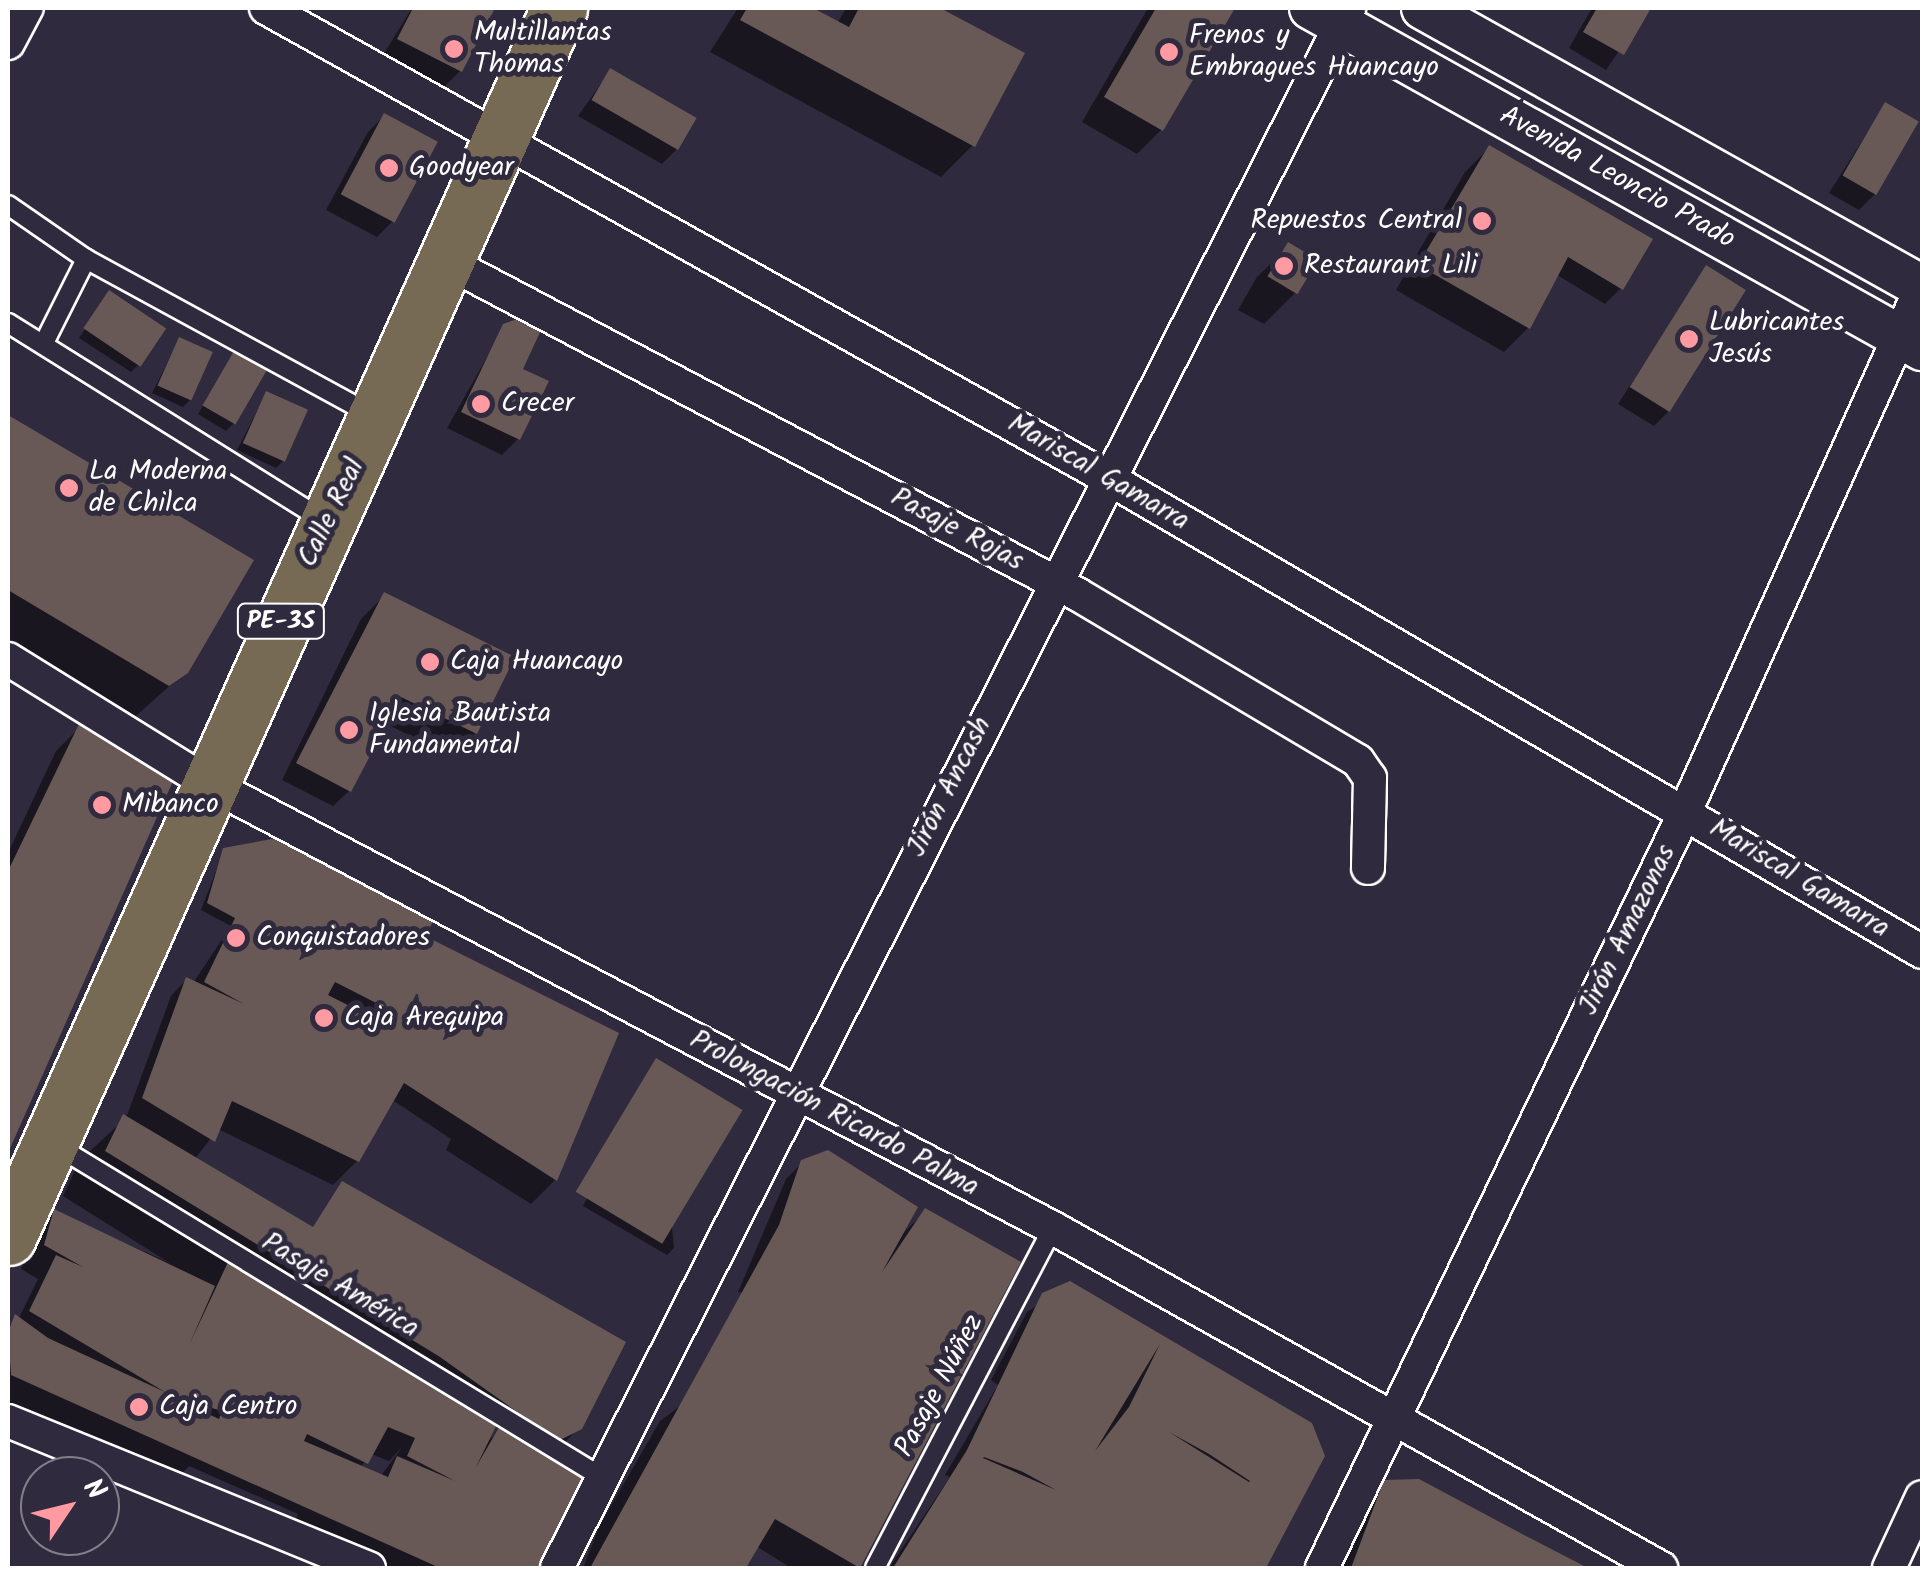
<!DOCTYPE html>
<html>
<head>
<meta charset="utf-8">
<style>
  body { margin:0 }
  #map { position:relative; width:1930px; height:1576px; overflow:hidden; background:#2f2a3d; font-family:Kalam,sans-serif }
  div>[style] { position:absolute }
  .shadow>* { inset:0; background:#0007 }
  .building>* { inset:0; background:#685956; transform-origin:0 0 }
  .roads { filter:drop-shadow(2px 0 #fff) drop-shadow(-2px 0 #fff) drop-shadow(0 2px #fff) drop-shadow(0 -2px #fff) }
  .service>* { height:18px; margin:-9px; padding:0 9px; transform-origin:9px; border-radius:9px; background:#2f2a3d }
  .minor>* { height:32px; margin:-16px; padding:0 16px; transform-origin:16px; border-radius:16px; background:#2f2a3d }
  .tertiary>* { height:42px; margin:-21px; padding:0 21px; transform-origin:21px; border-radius:21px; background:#2f2a3d }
  .trunk>* { height:55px; margin:-27.5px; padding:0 27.5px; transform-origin:27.5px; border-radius:27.5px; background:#766a54 }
  .dots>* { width:28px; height:28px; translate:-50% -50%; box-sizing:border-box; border:5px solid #2f2a3d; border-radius:50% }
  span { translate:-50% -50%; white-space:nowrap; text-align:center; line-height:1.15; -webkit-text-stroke:10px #2f2a3d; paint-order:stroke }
  .shield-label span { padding:2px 8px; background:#2f2a3d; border:2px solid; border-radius:8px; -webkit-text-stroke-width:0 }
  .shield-label { font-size:25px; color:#fff; font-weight:700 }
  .poi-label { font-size:28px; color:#fff }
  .left { translate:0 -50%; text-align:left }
  .right { translate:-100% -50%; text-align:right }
  .street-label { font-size:28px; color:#fff }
  .frame { position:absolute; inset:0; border:10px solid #fff; pointer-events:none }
  .north { position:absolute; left:20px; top:1456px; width:100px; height:100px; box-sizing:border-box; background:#2f2a3d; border:2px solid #827f8b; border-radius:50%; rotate:55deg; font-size:28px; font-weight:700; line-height:40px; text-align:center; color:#fff }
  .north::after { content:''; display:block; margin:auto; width:35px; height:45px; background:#ff9aa2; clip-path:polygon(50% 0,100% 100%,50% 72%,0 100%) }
</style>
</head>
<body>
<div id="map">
  <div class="shadow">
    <i style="clip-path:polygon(412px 8px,492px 8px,460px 71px,444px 87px,383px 55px)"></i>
    <i style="clip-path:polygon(738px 8px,807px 8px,837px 24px,846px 8px,934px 8px,1021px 54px,973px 145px,941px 177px,710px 52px)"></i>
    <i style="clip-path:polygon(1148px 8px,1232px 8px,1161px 130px,1137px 154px,1082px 122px)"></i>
    <i style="clip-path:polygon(1592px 8px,1648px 8px,1606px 70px,1569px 48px)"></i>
    <i style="clip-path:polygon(610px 71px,678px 148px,662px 164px,578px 116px)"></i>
    <i style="clip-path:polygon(1885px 105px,1875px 194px,1859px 210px,1829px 193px)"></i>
    <i style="clip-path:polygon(384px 116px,393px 221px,377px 237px,326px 210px,368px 132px)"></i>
    <i style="clip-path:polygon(1489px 148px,1621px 288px,1605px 304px,1557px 275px,1528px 328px,1504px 352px,1396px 290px,1465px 172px)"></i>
    <i style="clip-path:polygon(1289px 246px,1295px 293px,1264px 324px,1238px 310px,1257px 277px)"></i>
    <i style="clip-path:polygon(1707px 268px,1670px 410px,1654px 426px,1618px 404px)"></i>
    <i style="clip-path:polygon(109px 294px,138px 365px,131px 372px,79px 338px)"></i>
    <i style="clip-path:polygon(504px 327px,520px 370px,545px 382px,518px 439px,502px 455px,447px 428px)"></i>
    <i style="clip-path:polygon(179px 340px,190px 400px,183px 407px,152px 393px)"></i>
    <i style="clip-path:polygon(235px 354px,234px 423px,226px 431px,198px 414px)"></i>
    <i style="clip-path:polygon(266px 394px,283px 461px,276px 468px,237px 450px)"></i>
    <i style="clip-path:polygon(8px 418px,250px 561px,186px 671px,136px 716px,8px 640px)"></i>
    <i style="clip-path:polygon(385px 595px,475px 733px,451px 757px,385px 723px,349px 791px,333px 806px,282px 780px,361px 619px)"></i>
    <i style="clip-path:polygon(80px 727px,174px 773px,8px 1147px,8px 853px,56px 751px)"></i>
    <i style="clip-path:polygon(evenodd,224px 850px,422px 937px,616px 1034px,555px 1180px,531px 1204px,446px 1150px,451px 1139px,394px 1101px,357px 1161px,333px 1185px,218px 1129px,195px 1159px,312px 1229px,343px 1184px,622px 1343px,580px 1427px,563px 1444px,587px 1472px,539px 1568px,363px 1568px,294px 1524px,298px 1514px,189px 1466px,173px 1483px,8px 1408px,8px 1326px,18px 1320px,38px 1279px,21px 1269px,31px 1236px,55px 1212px,168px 1262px,63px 1196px,79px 1161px,126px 1118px,171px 996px,186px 980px,193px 983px,231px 926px,201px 910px,224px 850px,431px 1363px,504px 1429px,486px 1442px,431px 1363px,224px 850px,403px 1446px,380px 1477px,359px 1469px,371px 1454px,389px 1461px,403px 1446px)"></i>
    <i style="clip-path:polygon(656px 1061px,674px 1248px,667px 1255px,583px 1206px)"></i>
    <i style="clip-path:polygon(802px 1163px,901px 1235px,926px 1211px,887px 1515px,857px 1568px,791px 1568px,756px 1546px,743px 1568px,583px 1568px,600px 1525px,660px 1421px,680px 1406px,745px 1293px,738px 1292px,786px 1179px)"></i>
    <i style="clip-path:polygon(1070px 1284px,1310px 1425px,1291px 1511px,1263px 1568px,889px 1568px,950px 1477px,945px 1475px,998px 1385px,991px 1380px,1027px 1312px)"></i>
    <i style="clip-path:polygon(1385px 1482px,1525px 1538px,1583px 1568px,1326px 1568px,1340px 1527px)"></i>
  </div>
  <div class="building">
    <i style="clip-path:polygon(413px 8px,495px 8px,462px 72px,397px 39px)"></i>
    <i style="clip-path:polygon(747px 8px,813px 8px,849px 27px,859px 8px,940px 8px,1025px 53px,975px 147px,740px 20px)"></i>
    <i style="clip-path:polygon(1156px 8px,1235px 8px,1163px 131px,1104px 97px)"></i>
    <i style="clip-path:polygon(1597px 8px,1651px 8px,1624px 55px,1583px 32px)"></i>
    <i style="left:610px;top:68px;width:100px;height:37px;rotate:30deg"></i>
    <i style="left:1885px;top:102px;width:39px;height:85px;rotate:30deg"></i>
    <i style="left:384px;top:113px;width:61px;height:92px;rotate:28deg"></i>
    <i style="clip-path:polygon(1489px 145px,1653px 239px,1623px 290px,1568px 257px,1530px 329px,1418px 265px)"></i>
    <i style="left:1288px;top:242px;width:35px;height:40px;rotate:31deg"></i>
    <i style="left:1706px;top:265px;width:47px;height:144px;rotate:32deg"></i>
    <i style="left:109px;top:290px;width:69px;height:46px;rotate:34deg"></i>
    <i style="clip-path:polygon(520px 318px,542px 328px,523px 369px,549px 381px,520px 440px,461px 412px,503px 324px)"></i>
    <i style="left:179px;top:337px;width:37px;height:53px;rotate:24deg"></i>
    <i style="left:234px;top:351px;width:38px;height:63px;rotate:30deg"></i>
    <i style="left:266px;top:391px;width:46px;height:57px;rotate:24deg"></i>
    <i style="clip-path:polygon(8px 415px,254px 560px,188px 673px,169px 686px,8px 590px)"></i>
    <i style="clip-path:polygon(384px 592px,515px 657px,477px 734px,401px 697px,351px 792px,296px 763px)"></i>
    <i style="clip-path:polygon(79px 724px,177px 772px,8px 1153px,8px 871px)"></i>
    <i style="clip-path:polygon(evenodd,277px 838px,435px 918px,425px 936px,619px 1033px,557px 1181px,404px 1083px,359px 1162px,232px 1101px,215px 1142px,142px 1098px,186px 977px,244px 1004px,204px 982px,235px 918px,207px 903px,223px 848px,277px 838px,335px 982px,388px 1009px,381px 1022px,328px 995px,335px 982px)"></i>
    <i style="left:656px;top:1058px;width:101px;height:156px;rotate:31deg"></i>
    <i style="clip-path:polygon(123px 1114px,313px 1227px,342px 1181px,626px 1342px,582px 1429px,558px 1441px,440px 1357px,105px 1151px)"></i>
    <i style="clip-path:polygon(828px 1150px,918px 1207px,882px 1272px,925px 1208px,1021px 1262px,860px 1568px,775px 1519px,746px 1568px,590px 1568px,779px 1225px,801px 1160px)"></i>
    <i style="clip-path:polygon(evenodd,54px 1209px,215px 1286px,189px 1345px,230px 1258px,501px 1416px,476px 1467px,501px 1424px,591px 1471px,542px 1568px,440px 1568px,11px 1375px,8px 1332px,15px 1314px,48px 1338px,165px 1392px,29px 1311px,56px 1255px,83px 1267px,44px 1245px,54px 1209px,168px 1395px,222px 1411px,219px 1419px,168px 1395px,54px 1209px,388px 1427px,415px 1438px,407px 1456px,455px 1481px,397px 1456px,388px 1477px,304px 1441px,307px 1434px,368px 1464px,388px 1427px)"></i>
    <i style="clip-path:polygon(evenodd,1070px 1281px,1312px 1423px,1325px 1456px,1266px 1568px,893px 1568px,967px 1450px,1042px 1293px,1070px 1281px,1160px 1344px,1129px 1407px,1095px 1451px,1160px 1344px,1070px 1281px,1169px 1432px,1209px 1454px,1250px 1481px,1249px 1482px,1169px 1432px,1070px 1281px,984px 1457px,1023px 1472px,1056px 1490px,983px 1458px,984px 1457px)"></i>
    <i style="clip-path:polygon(1419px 1479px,1526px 1536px,1588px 1568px,1351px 1568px,1384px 1480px)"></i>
  </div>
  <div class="roads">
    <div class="service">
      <i style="left:8px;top:205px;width:95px;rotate:34.7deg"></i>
      <i style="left:86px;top:259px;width:324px;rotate:28.6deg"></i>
      <i style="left:8px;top:323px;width:374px;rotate:32deg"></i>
      <i style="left:45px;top:341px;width:92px;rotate:-63.4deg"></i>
      <i style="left:57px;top:1146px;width:639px;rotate:31.3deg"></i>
      <i style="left:875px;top:1568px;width:384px;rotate:-62.4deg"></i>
    </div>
    <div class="minor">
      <i style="left:266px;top:8px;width:962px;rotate:29.18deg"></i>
      <i style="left:1106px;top:477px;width:944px;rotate:30.2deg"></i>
      <i style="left:8px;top:43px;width:40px;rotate:-62deg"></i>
      <i style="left:449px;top:263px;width:710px;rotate:27.79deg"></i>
      <i style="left:1077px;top:594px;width:327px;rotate:30.7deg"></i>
      <i style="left:1358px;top:761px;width:21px;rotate:55deg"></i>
      <i style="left:1370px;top:778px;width:90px;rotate:91.3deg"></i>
      <i style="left:8px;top:659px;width:235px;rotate:31.8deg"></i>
      <i style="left:208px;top:783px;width:955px;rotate:27.77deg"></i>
      <i style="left:1053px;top:1228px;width:697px;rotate:29.21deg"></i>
      <i style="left:8px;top:1421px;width:390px;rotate:22.2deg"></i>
      <i style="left:557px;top:1568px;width:1750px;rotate:-63.08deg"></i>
      <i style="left:1322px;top:1568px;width:839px;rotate:-64.35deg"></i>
      <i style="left:1685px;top:812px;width:577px;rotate:-65.75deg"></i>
      <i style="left:1889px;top:1568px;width:78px;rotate:-65.1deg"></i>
    </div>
    <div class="tertiary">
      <i style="left:1311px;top:8px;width:700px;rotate:29.17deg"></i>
      <i style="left:1423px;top:8px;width:572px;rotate:29.21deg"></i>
    </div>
    <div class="trunk">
      <i style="left:8px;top:1237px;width:1347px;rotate:-65.85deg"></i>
    </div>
  </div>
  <div class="dots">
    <i style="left:454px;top:49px;background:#ff9aa2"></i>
    <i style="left:1169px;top:52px;background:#ff9aa2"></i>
    <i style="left:389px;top:168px;background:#ff9aa2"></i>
    <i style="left:1482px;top:221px;background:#ff9aa2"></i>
    <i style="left:1284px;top:266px;background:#ff9aa2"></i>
    <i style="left:1689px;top:339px;background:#ff9aa2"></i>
    <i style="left:481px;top:404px;background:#ff9aa2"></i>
    <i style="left:69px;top:488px;background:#ff9aa2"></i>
    <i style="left:430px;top:662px;background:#ff9aa2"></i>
    <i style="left:349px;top:730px;background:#ff9aa2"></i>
    <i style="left:102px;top:805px;background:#ff9aa2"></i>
    <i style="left:236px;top:938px;background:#ff9aa2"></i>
    <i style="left:324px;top:1018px;background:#ff9aa2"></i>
    <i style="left:139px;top:1407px;background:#ff9aa2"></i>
  </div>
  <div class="shield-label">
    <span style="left:281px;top:621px">PE-3S</span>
  </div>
  <div class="poi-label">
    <span class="left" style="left:474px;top:49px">Multillantas<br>Thomas</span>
    <span class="left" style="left:1189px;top:52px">Frenos y<br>Embragues Huancayo</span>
    <span class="left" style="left:409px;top:168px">Goodyear</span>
    <span class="right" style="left:1462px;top:221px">Repuestos Central</span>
    <span class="left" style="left:1304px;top:266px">Restaurant Lili</span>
    <span class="left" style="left:1709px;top:339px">Lubricantes<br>Jesús</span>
    <span class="left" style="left:501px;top:404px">Crecer</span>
    <span class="left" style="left:89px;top:488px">La Moderna<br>de Chilca</span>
    <span class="left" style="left:450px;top:662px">Caja Huancayo</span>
    <span class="left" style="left:369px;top:730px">Iglesia Bautista<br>Fundamental</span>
    <span class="left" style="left:122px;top:805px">Mibanco</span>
    <span class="left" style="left:256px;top:938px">Conquistadores</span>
    <span class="left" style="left:344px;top:1018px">Caja Arequipa</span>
    <span class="left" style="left:159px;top:1407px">Caja Centro</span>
  </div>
  <div class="street-label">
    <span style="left:1617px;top:178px;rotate:29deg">Avenida Leoncio Prado</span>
    <span style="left:1098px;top:473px;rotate:30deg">Mariscal Gamarra</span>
    <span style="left:332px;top:513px;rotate:-64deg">Calle Real</span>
    <span style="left:957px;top:530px;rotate:28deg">Pasaje Rojas</span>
    <span style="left:950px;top:787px;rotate:-63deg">Jirón Ancash</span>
    <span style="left:1799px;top:879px;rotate:31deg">Mariscal Gamarra</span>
    <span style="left:1628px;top:930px;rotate:-64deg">Jirón Amazonas</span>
    <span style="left:834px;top:1114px;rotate:28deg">Prolongación Ricardo Palma</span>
    <span style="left:340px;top:1286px;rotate:31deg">Pasaje América</span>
    <span style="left:940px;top:1386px;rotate:-62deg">Pasaje Núñez</span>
  </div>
  <div class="frame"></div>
  <div class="north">N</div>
</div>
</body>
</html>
